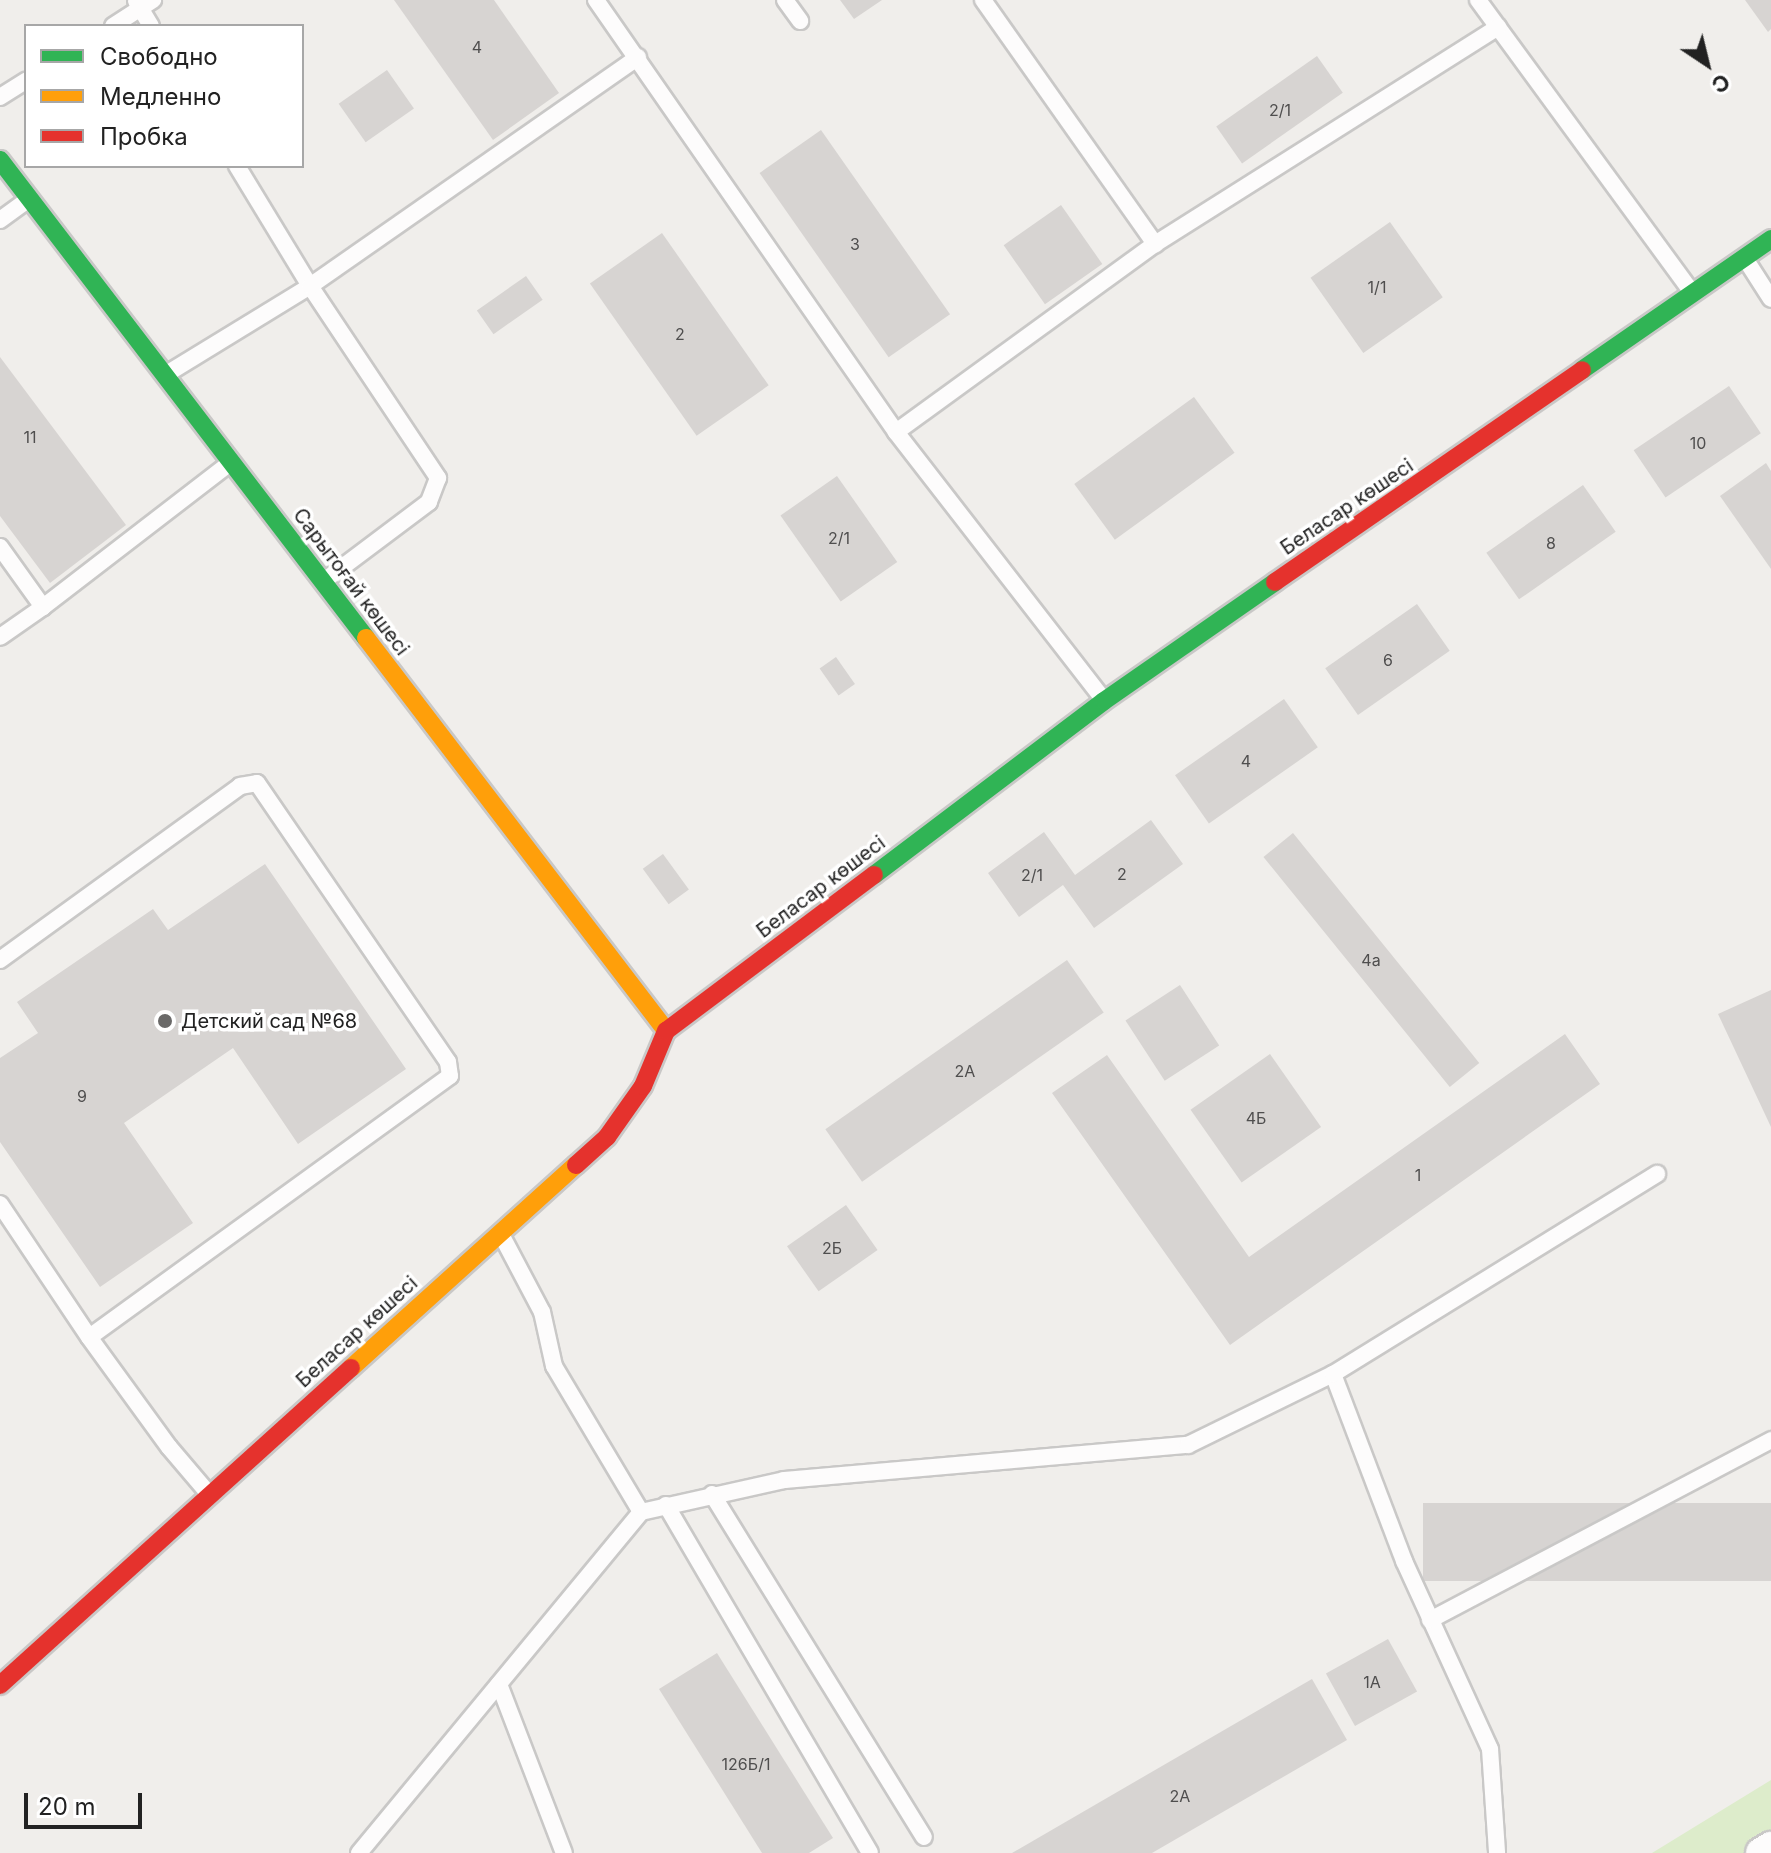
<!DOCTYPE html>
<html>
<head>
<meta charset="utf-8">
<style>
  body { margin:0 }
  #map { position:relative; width:1771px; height:1853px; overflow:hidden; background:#f0eeeb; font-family:Inter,sans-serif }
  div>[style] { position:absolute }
  .grass>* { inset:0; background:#ddeccb }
  .building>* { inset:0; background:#d7d4d2; transform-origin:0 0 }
  .roads { filter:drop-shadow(2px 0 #c9c8c7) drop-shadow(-2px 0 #c9c8c7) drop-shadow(0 2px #c9c8c7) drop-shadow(0 -2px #c9c8c7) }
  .lane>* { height:16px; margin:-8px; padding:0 8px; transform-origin:8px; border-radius:8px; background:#fdfcfc }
  .street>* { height:30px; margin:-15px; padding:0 15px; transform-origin:15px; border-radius:15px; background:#fdfcfc }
  .fast>* { height:18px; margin:-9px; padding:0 9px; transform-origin:9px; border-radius:9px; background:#30b455 }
  .slow>* { height:18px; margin:-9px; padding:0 9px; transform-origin:9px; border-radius:9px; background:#ff9f0a }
  .jam>* { height:18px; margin:-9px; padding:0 9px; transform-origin:9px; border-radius:9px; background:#e5322d }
  .dots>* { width:22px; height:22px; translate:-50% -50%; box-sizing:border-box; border:4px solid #fff; border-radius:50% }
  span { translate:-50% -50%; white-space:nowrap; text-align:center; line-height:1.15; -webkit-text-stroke:7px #fff; paint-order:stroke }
  .number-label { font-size:16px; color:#4f4e4e }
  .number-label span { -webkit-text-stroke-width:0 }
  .street-label { font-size:20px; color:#222 }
  .poi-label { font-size:20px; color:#222 }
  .left { translate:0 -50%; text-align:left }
  .legend { position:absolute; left:24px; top:24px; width:280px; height:144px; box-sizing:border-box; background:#fff; border:2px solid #a7a7a7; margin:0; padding:10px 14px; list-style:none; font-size:24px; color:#222 }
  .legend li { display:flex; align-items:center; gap:16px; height:40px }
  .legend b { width:40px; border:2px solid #a7a7a7 }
  .north { position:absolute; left:1667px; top:24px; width:80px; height:80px; -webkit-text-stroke:6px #fff; paint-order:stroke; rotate:145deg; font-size:22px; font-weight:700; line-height:32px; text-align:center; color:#222 }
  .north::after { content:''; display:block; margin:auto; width:28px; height:36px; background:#222; clip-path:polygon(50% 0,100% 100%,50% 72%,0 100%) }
  .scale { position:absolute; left:24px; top:1793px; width:118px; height:36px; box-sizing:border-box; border:4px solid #222; border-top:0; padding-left:10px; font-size:24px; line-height:28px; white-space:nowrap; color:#222; -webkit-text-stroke:6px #fff; paint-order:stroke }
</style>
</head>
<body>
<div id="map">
  <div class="grass">
    <i style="clip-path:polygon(1771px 1780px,1771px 1853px,1652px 1853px)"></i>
  </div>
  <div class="building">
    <i style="clip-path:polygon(394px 0,494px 0,559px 93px,493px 140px)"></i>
    <i style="clip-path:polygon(840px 0,882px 0,854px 19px)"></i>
    <i style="clip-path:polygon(1745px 0,1771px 0,1771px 29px,1768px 32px)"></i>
    <i style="left:1317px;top:56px;width:45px;height:123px;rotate:55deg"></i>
    <i style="left:387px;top:70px;width:47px;height:59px;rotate:55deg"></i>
    <i style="left:821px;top:130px;width:225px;height:75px;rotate:55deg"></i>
    <i style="left:1061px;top:205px;width:72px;height:70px;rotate:55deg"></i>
    <i style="left:1390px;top:222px;width:92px;height:97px;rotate:55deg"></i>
    <i style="left:662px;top:233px;width:186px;height:88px;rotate:55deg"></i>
    <i style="left:526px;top:276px;width:29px;height:60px;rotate:55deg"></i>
    <i style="clip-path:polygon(0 357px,126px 525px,50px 583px,0 516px)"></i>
    <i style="left:1729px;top:386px;width:57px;height:115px;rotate:56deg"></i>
    <i style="left:1194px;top:397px;width:69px;height:148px;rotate:54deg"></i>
    <i style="clip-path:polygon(1766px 463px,1771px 471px,1771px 569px,1720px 496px)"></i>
    <i style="left:837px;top:476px;width:105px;height:69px;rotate:55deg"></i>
    <i style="left:1583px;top:485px;width:57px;height:118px;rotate:55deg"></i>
    <i style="left:1417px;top:604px;width:57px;height:112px;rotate:55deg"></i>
    <i style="left:836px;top:657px;width:33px;height:20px;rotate:55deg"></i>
    <i style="left:1284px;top:699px;width:59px;height:133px;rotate:55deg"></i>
    <i style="clip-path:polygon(1151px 820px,1183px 864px,1094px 928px,1063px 885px,1019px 917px,988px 873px,1044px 832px,1075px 875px)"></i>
    <i style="left:1293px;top:833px;width:296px;height:38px;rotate:51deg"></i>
    <i style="left:663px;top:854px;width:44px;height:25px;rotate:54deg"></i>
    <i style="clip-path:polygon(265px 864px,406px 1069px,298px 1144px,233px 1048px,124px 1123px,193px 1223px,100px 1287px,0 1142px,0 1058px,38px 1033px,17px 1002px,153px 909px,168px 930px)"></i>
    <i style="left:1067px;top:960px;width:64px;height:295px;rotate:55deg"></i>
    <i style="left:1180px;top:985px;width:72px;height:65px;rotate:57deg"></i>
    <i style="clip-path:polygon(1771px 990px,1771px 1127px,1718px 1014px)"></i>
    <i style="clip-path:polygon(1565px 1034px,1600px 1084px,1230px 1345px,1052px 1093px,1107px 1055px,1249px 1257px)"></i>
    <i style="left:1270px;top:1054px;width:89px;height:97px;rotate:55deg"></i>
    <i style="left:846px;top:1205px;width:55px;height:72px;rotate:55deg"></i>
    <i style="left:1771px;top:1503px;width:78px;height:348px;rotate:90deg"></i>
    <i style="left:1388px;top:1639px;width:60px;height:71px;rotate:61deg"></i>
    <i style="clip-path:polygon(717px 1653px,833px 1838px,809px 1853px,762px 1853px,659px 1689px)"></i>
    <i style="clip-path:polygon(1312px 1679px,1347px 1740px,1152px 1853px,1012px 1853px)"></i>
  </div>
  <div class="roads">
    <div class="lane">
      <i style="left:596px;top:0;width:526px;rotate:55.22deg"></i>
      <i style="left:896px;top:432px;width:338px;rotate:52.2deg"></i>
      <i style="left:785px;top:0;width:26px;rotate:54deg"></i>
      <i style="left:983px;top:0;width:299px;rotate:54.8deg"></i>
      <i style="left:1478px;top:0;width:361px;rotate:53.8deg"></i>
      <i style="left:136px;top:1px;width:29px;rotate:59deg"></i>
      <i style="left:113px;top:26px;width:48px;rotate:-33deg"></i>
      <i style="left:0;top:97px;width:31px;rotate:-32deg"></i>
      <i style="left:237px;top:166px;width:140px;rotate:58.7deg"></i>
      <i style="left:310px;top:286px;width:231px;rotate:56.3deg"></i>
      <i style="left:438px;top:478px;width:26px;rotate:111deg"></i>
      <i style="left:429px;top:502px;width:130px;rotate:143.1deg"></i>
      <i style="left:0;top:220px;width:34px;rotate:-36deg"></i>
      <i style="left:1746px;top:260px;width:46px;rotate:57.3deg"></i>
      <i style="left:165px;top:375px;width:170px;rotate:-31.5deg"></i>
      <i style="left:310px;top:286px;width:400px;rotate:-34.9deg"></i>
      <i style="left:896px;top:432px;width:320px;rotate:-36deg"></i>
      <i style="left:1155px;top:244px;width:406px;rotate:-32.3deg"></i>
      <i style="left:0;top:547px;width:74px;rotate:54.4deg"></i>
      <i style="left:43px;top:607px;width:52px;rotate:145.1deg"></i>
      <i style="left:43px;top:607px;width:235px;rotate:-37.6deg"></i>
      <i style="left:0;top:960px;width:296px;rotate:-35.9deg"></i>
      <i style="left:240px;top:786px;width:17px;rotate:-10deg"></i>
      <i style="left:257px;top:783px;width:338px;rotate:55.6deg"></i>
      <i style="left:448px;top:1062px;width:14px;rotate:82deg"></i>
      <i style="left:450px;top:1076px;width:445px;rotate:144.1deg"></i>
      <i style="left:0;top:1204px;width:160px;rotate:56.2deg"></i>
      <i style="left:89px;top:1337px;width:136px;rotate:54deg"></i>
      <i style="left:169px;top:1447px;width:62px;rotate:49.6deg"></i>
      <i style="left:1333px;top:1374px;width:200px;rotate:69.2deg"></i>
      <i style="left:1404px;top:1561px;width:207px;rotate:65.4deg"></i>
      <i style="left:1490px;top:1749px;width:104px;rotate:86.1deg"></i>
      <i style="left:712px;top:1494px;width:403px;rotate:58.3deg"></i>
      <i style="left:666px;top:1505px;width:403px;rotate:59.6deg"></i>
      <i style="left:641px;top:1512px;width:147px;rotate:-12.6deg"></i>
      <i style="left:784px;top:1480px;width:406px;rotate:-5deg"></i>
      <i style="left:1188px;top:1445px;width:161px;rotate:-26.1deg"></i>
      <i style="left:1333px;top:1374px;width:381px;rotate:-31.7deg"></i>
      <i style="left:1430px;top:1620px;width:386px;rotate:-27.8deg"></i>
      <i style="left:499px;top:1684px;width:181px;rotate:69deg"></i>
      <i style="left:359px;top:1853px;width:442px;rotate:-50.4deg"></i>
      <i style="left:641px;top:1512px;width:170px;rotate:-120.8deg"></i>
      <i style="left:554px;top:1366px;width:55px;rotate:-102.5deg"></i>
      <i style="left:542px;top:1312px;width:86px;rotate:-117.8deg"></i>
    </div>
    <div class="street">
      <i style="left:1761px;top:1853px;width:12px;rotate:-31deg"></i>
    </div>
    <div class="fast">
      <i style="left:0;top:160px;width:602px;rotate:52.56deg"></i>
      <i style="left:1582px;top:370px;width:230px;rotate:-34.7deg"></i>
      <i style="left:874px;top:875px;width:288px;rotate:-37.1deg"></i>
      <i style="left:1104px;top:701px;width:208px;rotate:-34.8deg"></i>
    </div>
    <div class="slow">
      <i style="left:366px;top:638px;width:494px;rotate:52.6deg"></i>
      <i style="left:351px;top:1368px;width:303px;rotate:-42.1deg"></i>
    </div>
    <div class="jam">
      <i style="left:1275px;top:582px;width:373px;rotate:-34.6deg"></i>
      <i style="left:576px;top:1165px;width:42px;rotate:-42.1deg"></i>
      <i style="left:607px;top:1137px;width:62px;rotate:-54.8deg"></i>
      <i style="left:643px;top:1086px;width:60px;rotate:-67.3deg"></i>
      <i style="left:666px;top:1031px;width:260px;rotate:-36.9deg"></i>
      <i style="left:0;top:1685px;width:473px;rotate:-42.1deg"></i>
    </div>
  </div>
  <div class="dots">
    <i style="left:165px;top:1021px;background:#6a6968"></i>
  </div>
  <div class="number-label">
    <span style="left:477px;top:47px">4</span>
    <span style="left:1280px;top:110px">2/1</span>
    <span style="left:855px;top:244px">3</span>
    <span style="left:1377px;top:287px">1/1</span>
    <span style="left:680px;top:334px">2</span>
    <span style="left:30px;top:437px">11</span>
    <span style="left:1698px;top:443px">10</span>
    <span style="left:839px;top:538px">2/1</span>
    <span style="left:1551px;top:543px">8</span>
    <span style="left:1388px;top:660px">6</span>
    <span style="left:1246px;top:761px">4</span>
    <span style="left:1122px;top:874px">2</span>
    <span style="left:1032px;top:875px">2/1</span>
    <span style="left:1371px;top:960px">4а</span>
    <span style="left:965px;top:1071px">2А</span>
    <span style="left:82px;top:1096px">9</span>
    <span style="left:1256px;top:1118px">4Б</span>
    <span style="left:1418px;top:1175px">1</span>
    <span style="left:832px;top:1248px">2Б</span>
    <span style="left:1372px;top:1682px">1А</span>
    <span style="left:746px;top:1764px">126Б/1</span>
    <span style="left:1180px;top:1796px">2А</span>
  </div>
  <div class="street-label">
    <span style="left:1347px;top:507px;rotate:-34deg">Беласар көшесі</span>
    <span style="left:351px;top:582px;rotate:53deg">Сарытоғай көшесі</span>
    <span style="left:821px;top:887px;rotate:-37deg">Беласар көшесі</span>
    <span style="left:357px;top:1332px;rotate:-42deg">Беласар көшесі</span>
  </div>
  <div class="poi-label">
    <span class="left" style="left:181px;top:1021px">Детский сад №68</span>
  </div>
  <ul class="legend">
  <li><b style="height:10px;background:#30b455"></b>Свободно</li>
  <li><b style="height:10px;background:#ff9f0a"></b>Медленно</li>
  <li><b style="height:10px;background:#e5322d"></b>Пробка</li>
  </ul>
  <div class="north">С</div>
  <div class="scale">20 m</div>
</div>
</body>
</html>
